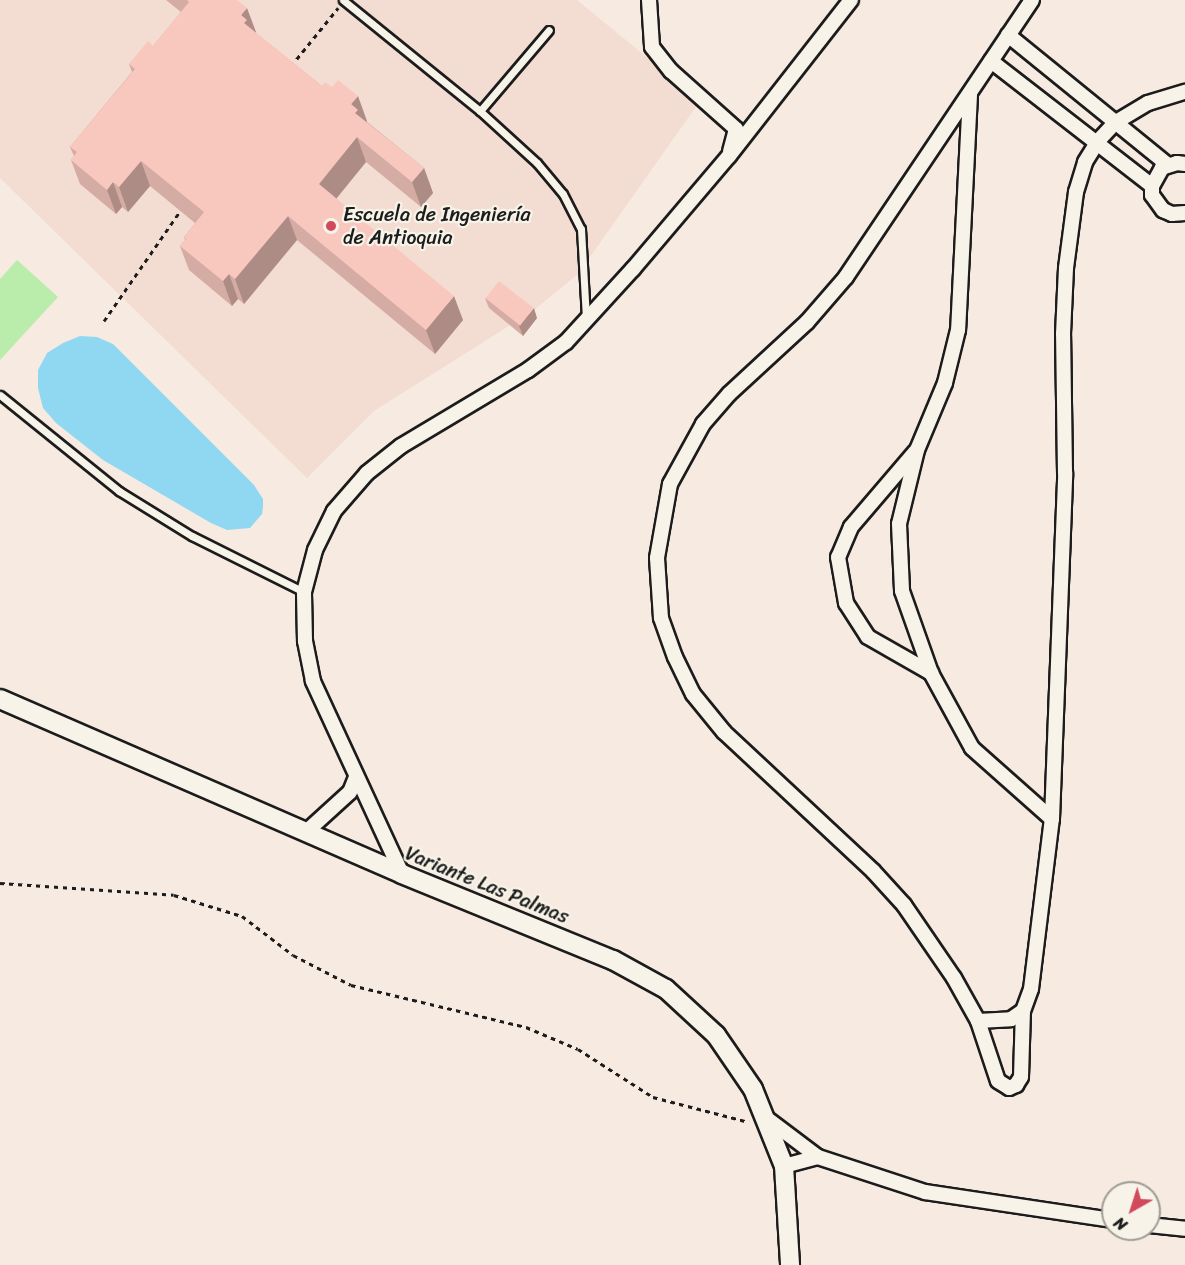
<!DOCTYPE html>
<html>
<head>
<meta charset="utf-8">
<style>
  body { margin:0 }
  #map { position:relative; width:1185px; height:1265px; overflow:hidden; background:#f7eae0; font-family:Sriracha,sans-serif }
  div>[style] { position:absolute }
  .built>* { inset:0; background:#f3dcd2 }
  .green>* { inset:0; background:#baecac }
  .water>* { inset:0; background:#90d8f1 }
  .path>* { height:3px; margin-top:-1.5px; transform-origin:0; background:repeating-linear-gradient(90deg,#1c1c1c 0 4.5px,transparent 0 9px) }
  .roads { filter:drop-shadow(2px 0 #1c1c1c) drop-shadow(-2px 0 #1c1c1c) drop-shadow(0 2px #1c1c1c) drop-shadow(0 -2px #1c1c1c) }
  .service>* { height:7px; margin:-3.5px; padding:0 3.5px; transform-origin:3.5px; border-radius:3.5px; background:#f7f3e8 }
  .minor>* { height:14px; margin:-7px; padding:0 7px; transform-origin:7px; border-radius:7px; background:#f7f3e8 }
  .secondary>* { height:18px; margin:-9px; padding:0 9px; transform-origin:9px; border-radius:9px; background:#f7f3e8 }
  .wall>* { inset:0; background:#d5aca4 }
  .shaded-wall>* { inset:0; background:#ae8c86 }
  .building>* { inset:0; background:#f8c8bf; transform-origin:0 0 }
  .dots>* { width:16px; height:16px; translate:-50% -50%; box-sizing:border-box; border:3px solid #f7f3e8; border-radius:50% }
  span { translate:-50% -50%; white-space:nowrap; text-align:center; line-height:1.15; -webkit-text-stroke:4.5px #f7f3e8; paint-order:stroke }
  .poi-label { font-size:20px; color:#1c1c1c }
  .left { translate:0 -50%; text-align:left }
  .street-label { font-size:20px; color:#1c1c1c }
  .north { position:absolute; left:1101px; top:1181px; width:60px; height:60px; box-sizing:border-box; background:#f7f3e8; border:2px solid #9f9d96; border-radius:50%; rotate:219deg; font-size:16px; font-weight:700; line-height:24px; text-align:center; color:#1c1c1c }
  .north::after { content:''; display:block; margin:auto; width:21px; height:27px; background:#d1495b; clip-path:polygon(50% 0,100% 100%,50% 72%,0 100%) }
</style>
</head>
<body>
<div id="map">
  <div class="built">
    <i style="clip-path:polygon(0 0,577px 0,700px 101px,578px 274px,534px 310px,374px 411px,307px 478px,0 178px)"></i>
  </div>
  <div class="green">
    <i style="clip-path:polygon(17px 260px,58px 297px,0 360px,0 279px)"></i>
  </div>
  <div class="water">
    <i style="clip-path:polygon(80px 336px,97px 337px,113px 344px,254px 485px,263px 499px,263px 507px,262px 514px,250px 528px,227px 530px,211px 523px,103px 460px,56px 423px,43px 408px,38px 388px,38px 370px,47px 353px,63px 343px)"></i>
  </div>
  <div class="path">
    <i style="left:291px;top:66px;width:75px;rotate:-51deg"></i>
    <i style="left:104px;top:321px;width:135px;rotate:-55.3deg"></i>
    <i style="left:0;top:883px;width:174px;rotate:3.9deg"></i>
    <i style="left:174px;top:895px;width:71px;rotate:17.2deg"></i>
    <i style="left:242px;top:916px;width:64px;rotate:37.4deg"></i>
    <i style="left:293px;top:955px;width:65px;rotate:27.3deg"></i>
    <i style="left:351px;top:985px;width:180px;rotate:13.5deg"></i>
    <i style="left:526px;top:1027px;width:56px;rotate:22.9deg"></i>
    <i style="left:578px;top:1049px;width:89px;rotate:32.6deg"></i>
    <i style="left:653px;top:1097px;width:99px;rotate:14.6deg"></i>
  </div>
  <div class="roads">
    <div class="service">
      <i style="left:343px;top:0;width:176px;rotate:39deg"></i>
      <i style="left:480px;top:111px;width:77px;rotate:42.4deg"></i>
      <i style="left:537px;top:163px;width:40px;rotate:50deg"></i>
      <i style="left:563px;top:194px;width:39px;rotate:63deg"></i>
      <i style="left:581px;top:229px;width:90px;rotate:86.8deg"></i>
      <i style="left:480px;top:111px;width:106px;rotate:-49.6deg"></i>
      <i style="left:0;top:395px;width:153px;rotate:38.9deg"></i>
      <i style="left:119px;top:491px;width:86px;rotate:31.7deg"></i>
      <i style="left:192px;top:536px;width:125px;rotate:26.6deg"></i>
    </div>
    <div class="minor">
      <i style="left:649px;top:0;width:47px;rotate:86.3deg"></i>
      <i style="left:652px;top:47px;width:31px;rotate:52deg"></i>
      <i style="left:671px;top:71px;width:87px;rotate:41.7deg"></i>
      <i style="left:736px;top:129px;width:23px;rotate:105deg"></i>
      <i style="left:1032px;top:0;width:334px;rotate:123.9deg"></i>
      <i style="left:846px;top:277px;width:60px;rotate:130.9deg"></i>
      <i style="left:807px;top:322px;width:106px;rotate:137.3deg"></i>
      <i style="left:729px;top:394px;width:40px;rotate:131deg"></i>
      <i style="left:703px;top:424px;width:68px;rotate:118.8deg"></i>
      <i style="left:670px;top:484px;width:75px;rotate:100deg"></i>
      <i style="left:657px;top:558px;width:60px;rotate:86.2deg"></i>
      <i style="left:661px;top:618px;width:41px;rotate:70.3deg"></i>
      <i style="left:675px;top:657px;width:41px;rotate:64.1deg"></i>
      <i style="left:693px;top:694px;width:49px;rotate:50.8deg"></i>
      <i style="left:724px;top:732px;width:204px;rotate:43deg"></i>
      <i style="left:873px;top:871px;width:46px;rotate:47.6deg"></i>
      <i style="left:904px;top:905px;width:88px;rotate:55.6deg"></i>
      <i style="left:954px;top:978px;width:49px;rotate:60.8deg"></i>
      <i style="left:978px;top:1021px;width:63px;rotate:71.6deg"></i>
      <i style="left:998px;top:1081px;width:13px;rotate:32deg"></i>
      <i style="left:1009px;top:1088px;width:8px;rotate:-23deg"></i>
      <i style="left:1016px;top:1085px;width:9px;rotate:-58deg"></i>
      <i style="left:1021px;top:1077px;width:66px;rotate:-88.3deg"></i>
      <i style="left:1023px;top:1011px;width:23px;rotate:-70deg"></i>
      <i style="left:1031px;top:989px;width:171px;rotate:-83deg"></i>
      <i style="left:1052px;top:819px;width:346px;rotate:-87.8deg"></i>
      <i style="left:1065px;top:473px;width:139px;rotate:-90.8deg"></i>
      <i style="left:1063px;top:334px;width:66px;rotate:-87.4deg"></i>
      <i style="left:1066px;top:268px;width:77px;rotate:-82.5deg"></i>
      <i style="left:1076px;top:192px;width:31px;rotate:-73deg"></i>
      <i style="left:1085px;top:162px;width:25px;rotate:-58deg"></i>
      <i style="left:1098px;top:141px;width:26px;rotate:-47deg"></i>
      <i style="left:1116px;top:122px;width:37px;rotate:-31deg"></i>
      <i style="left:1148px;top:103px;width:39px;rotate:-17deg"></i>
      <i style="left:1008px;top:35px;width:206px;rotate:39.1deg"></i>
      <i style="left:991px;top:61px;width:204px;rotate:37.8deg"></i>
      <i style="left:970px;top:95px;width:235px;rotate:92.9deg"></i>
      <i style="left:958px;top:330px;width:55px;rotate:103.8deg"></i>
      <i style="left:945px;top:383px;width:73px;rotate:112.7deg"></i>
      <i style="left:917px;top:450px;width:76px;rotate:103.7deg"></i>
      <i style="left:899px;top:524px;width:67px;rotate:87.4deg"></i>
      <i style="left:902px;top:591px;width:87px;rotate:70.5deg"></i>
      <i style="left:931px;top:673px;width:85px;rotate:61.3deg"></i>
      <i style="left:972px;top:748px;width:107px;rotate:41.6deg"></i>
      <i style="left:1185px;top:164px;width:8px;rotate:-173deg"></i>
      <i style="left:1177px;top:163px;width:16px;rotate:162deg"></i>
      <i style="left:1162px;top:168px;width:21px;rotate:119deg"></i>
      <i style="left:1152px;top:186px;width:9px;rotate:90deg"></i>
      <i style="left:1152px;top:195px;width:19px;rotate:54deg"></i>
      <i style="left:1163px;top:210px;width:10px;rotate:24deg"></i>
      <i style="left:1172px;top:214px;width:13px;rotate:-4deg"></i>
      <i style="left:915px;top:452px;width:99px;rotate:130.5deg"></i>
      <i style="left:851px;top:527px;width:33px;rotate:113deg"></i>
      <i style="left:838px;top:557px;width:47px;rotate:80.1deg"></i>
      <i style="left:846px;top:603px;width:40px;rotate:57.1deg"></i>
      <i style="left:868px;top:637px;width:73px;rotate:29.7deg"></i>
      <i style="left:306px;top:832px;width:59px;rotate:-42.3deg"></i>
      <i style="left:350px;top:792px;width:16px;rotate:-68deg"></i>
      <i style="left:402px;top:874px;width:213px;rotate:-114.8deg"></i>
      <i style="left:313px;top:681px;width:41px;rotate:-101.3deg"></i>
      <i style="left:305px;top:641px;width:49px;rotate:-91.2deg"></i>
      <i style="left:304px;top:592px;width:43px;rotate:-75.3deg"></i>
      <i style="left:315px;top:550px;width:43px;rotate:-64deg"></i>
      <i style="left:334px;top:511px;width:50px;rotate:-49deg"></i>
      <i style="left:367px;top:473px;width:43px;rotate:-38.5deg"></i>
      <i style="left:401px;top:446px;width:148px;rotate:-30.9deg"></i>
      <i style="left:528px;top:370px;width:47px;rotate:-36.4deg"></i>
      <i style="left:566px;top:342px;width:99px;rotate:-47.5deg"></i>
      <i style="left:633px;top:269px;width:148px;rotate:-49.7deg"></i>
      <i style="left:729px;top:156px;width:198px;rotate:-52deg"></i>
      <i style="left:978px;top:1021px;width:33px;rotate:-3deg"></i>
      <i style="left:1011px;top:1019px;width:14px;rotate:-34deg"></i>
      <i style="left:765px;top:1117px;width:66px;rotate:37deg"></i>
      <i style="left:818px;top:1157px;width:113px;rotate:18.1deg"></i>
      <i style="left:925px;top:1192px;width:190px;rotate:8.5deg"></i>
      <i style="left:784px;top:1166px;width:35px;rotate:-15deg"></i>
      <i style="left:1149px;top:1225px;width:36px;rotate:6deg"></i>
    </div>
    <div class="secondary">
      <i style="left:0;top:699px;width:438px;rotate:23.5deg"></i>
      <i style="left:402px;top:874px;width:228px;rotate:22.2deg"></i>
      <i style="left:613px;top:960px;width:60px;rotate:28.7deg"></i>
      <i style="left:666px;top:989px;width:68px;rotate:42.6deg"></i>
      <i style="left:716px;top:1035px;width:65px;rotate:55.6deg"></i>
      <i style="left:753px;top:1089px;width:83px;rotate:68.1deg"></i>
      <i style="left:784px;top:1166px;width:99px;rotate:86.5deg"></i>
    </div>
  </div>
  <div class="wall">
    <i style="clip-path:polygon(166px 0,221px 0,256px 33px,322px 86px,367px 121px,366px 121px,424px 168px,433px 193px,421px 207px,366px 162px,336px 198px,463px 320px,435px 354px,297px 240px,244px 304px,238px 299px,232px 306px,189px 270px,180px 246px,185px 240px,184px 237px,195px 223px,150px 186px,128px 212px,122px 207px,116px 214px,80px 184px,71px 160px,74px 156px,70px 147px,132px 72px,129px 64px,153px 46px,181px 12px)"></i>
    <i style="clip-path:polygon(485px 298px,537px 318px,523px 336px,489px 308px)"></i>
  </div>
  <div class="shaded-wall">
    <i style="clip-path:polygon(247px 8px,256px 32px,253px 48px,241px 15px)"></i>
    <i style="clip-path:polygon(358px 96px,367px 121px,361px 127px,351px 104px)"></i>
    <i style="clip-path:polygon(357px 137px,366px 162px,328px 209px,319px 184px)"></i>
    <i style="clip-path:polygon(141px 161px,150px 186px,128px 212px,119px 187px)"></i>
    <i style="clip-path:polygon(424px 168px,433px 193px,421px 207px,412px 182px)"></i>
    <i style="clip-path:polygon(113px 182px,122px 207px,116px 214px,107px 190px)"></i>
    <i style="clip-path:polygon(288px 216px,297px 240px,244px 304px,235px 279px)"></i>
    <i style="clip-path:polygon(229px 274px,238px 299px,232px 306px,223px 281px)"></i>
    <i style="clip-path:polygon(454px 296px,463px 320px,435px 354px,426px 330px)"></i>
    <i style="clip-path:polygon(534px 308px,537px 318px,523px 336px,519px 326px)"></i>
  </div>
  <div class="building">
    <i style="clip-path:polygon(187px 0,221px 0,222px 1px,223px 0,237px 0,247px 8px,241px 15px,247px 20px,244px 23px,322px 86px,325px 82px,332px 87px,338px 80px,358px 96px,351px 104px,358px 110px,355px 113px,424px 168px,412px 182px,357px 137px,319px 184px,454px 296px,426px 330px,288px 216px,235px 279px,229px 274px,223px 281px,180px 246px,186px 239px,184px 237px,204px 212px,141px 161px,119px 187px,113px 182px,107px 190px,71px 160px,77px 152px,70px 147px,135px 69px,129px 64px,148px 41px,153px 46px,189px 2px)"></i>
    <i style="left:499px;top:281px;width:44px;height:22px;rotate:38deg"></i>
  </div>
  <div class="dots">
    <i style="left:331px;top:226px;background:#d1495b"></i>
  </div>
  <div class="poi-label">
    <span class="left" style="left:343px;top:226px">Escuela de Ingeniería<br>de Antioquia</span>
  </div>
  <div class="street-label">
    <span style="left:487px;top:885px;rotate:22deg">Variante Las Palmas</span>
  </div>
  <div class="north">N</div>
</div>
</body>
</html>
